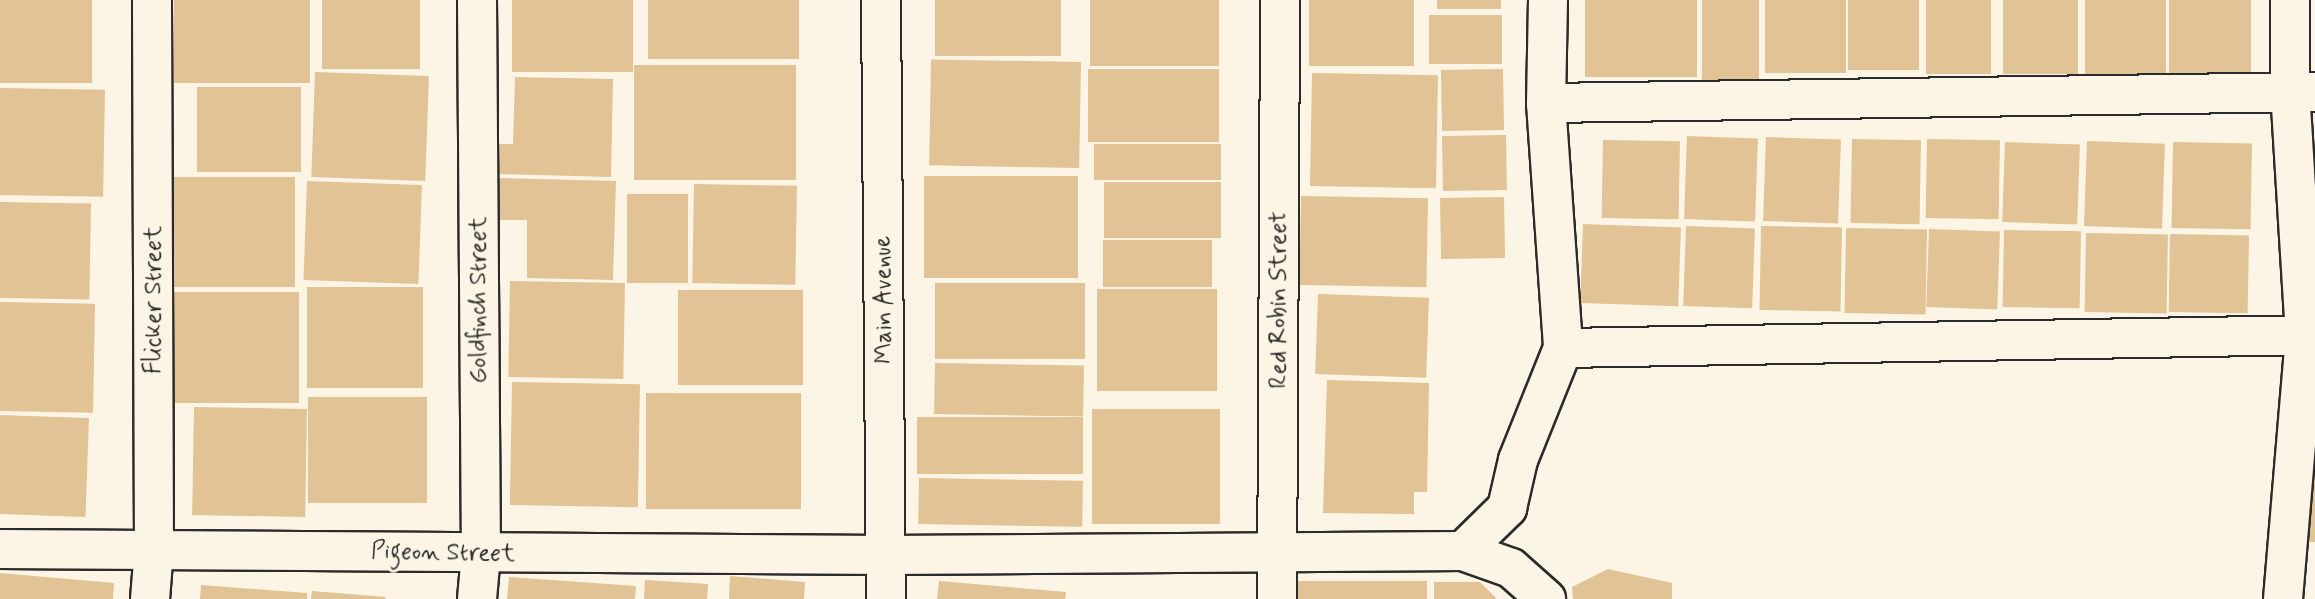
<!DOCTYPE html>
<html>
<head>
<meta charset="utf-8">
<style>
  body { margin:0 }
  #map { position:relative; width:2315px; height:599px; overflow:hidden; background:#fcf5e5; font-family:Mynerve,sans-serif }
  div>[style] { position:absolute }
  .building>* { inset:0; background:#e1c395; transform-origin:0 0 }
  .roads { filter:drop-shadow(2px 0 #2b2b2b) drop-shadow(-2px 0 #2b2b2b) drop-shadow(0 2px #2b2b2b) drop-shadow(0 -2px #2b2b2b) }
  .minor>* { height:38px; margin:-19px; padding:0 19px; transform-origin:19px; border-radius:19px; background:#fcf5e5 }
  span { translate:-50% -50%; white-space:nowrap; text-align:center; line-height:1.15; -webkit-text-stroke:6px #fcf5e5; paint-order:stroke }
  .street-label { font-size:24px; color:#2b2b2b }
</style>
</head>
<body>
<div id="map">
  <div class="building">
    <i style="left:0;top:0;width:92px;height:83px"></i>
    <i style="left:174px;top:0;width:136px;height:83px"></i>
    <i style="left:322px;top:0;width:98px;height:69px"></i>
    <i style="left:512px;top:0;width:121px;height:72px"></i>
    <i style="left:648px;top:0;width:151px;height:59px"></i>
    <i style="left:935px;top:0;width:126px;height:56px"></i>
    <i style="left:1090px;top:0;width:129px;height:66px"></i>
    <i style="left:1309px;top:0;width:105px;height:66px"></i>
    <i style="left:1437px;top:0;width:64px;height:9px"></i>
    <i style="left:1585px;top:0;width:112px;height:77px"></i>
    <i style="left:1702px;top:0;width:57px;height:81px"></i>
    <i style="left:1765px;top:0;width:81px;height:73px"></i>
    <i style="left:1848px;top:0;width:71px;height:70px"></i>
    <i style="left:1926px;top:0;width:65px;height:74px"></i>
    <i style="left:2003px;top:0;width:75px;height:74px"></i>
    <i style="left:2085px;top:0;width:81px;height:86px"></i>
    <i style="left:2169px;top:0;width:82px;height:83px"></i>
    <i style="left:1429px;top:15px;width:73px;height:49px"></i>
    <i style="left:1081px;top:62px;width:106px;height:150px;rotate:91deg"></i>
    <i style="left:634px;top:65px;width:162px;height:115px"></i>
    <i style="left:1219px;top:69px;width:73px;height:131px;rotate:90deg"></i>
    <i style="left:1503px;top:69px;width:61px;height:62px;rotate:89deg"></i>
    <i style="left:315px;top:72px;width:114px;height:105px;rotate:2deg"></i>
    <i style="left:1312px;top:73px;width:126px;height:113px;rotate:1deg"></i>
    <i style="clip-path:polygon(515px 77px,613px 79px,611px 177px,496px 174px,496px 144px,513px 144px)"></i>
    <i style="left:301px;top:87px;width:85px;height:104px;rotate:90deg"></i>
    <i style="left:0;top:88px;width:105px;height:107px;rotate:1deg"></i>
    <i style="left:1506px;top:135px;width:55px;height:64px;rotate:89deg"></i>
    <i style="left:1687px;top:136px;width:71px;height:83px;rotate:2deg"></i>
    <i style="left:1766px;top:137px;width:75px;height:84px;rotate:2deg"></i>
    <i style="left:1852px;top:139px;width:69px;height:84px;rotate:1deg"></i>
    <i style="left:1927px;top:139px;width:73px;height:79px;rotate:1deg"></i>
    <i style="left:1603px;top:140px;width:77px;height:78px;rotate:1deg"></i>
    <i style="left:2087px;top:141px;width:78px;height:85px;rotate:2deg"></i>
    <i style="left:2005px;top:142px;width:75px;height:80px;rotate:2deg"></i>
    <i style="left:2173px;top:142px;width:79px;height:86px;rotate:1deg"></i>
    <i style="left:1094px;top:144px;width:127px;height:36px"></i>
    <i style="left:924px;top:176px;width:154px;height:102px"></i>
    <i style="left:168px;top:177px;width:127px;height:110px"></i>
    <i style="clip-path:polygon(499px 178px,616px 181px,613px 280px,527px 278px,527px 220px,499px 220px)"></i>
    <i style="left:307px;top:181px;width:115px;height:99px;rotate:2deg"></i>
    <i style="left:1104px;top:182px;width:117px;height:56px"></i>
    <i style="left:694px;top:184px;width:103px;height:99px;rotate:1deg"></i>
    <i style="left:627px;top:194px;width:61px;height:89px"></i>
    <i style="left:1301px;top:196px;width:127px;height:89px;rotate:1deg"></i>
    <i style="left:1504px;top:197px;width:61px;height:64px;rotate:89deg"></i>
    <i style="left:0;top:202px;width:91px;height:96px;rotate:1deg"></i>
    <i style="left:1583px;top:224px;width:98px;height:79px;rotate:2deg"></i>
    <i style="left:1686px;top:226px;width:69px;height:80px;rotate:2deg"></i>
    <i style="left:1761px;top:226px;width:81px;height:84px;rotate:1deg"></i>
    <i style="left:1846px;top:228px;width:81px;height:85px;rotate:1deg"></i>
    <i style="left:1929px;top:229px;width:71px;height:78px;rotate:2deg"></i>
    <i style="left:2004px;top:230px;width:77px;height:77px;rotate:1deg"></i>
    <i style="left:2086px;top:233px;width:82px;height:79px;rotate:1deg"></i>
    <i style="left:2170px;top:234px;width:79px;height:78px;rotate:1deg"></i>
    <i style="left:1103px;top:240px;width:109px;height:47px"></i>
    <i style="left:510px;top:281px;width:115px;height:96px;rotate:1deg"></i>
    <i style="left:935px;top:283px;width:150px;height:76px"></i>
    <i style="left:307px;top:287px;width:116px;height:101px"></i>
    <i style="left:1217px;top:289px;width:102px;height:120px;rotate:90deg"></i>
    <i style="left:678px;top:290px;width:125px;height:95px"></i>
    <i style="left:299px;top:292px;width:111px;height:131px;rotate:90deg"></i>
    <i style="left:1318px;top:294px;width:111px;height:80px;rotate:2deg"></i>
    <i style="left:0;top:302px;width:95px;height:109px;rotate:1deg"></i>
    <i style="left:935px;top:363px;width:149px;height:51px;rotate:1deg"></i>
    <i style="clip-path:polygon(1327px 380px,1429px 383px,1427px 492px,1414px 492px,1414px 514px,1323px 513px)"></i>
    <i style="left:512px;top:382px;width:128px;height:123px;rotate:1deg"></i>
    <i style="left:646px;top:393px;width:155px;height:116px"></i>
    <i style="left:427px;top:397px;width:106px;height:119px;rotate:90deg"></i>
    <i style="left:307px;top:409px;width:108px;height:113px;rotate:91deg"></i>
    <i style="left:1092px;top:409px;width:128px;height:115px"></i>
    <i style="left:0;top:415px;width:89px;height:99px;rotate:2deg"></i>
    <i style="left:917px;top:417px;width:166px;height:57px"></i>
    <i style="clip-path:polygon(2315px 445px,2315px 542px,2307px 542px)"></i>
    <i style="left:919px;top:478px;width:164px;height:46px;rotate:1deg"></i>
    <i style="clip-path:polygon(1608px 569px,1672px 583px,1672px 599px,1573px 599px,1572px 587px)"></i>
    <i style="clip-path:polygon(0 573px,114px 583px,113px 599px,0 599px)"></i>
    <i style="clip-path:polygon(730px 576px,805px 582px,804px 599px,729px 599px)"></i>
    <i style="clip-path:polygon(509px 577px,636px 586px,635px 599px,507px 599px)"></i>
    <i style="clip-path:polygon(645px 580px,708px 584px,707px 599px,644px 599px)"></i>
    <i style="clip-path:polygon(939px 581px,1066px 592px,1065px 599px,937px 599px)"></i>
    <i style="left:1427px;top:581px;width:18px;height:135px;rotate:90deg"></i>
    <i style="clip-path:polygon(1434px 582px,1480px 582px,1497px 599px,1434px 599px)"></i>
    <i style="clip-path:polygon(201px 585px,307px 593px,307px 599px,200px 599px)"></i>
    <i style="clip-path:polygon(312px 591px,386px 597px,385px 599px,311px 599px)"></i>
  </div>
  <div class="roads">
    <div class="minor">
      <i style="left:477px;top:0;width:554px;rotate:89.59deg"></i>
      <i style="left:481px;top:554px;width:45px;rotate:95.1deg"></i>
      <i style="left:881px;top:0;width:599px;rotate:89.52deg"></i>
      <i style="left:1548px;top:0;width:103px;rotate:91.1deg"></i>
      <i style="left:1546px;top:103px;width:246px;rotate:86deg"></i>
      <i style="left:1546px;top:103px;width:769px;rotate:-0.82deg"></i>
      <i style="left:0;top:549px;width:886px;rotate:0.39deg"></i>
      <i style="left:886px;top:555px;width:577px;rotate:-0.4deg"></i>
      <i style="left:1463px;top:551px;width:51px;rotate:19.5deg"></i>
      <i style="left:1511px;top:568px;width:47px;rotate:41.5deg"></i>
      <i style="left:1463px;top:551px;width:62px;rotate:-44.3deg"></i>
      <i style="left:1507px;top:508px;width:49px;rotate:-77.1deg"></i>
      <i style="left:1518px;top:460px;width:121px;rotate:-68.1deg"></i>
      <i style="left:1563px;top:348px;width:752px;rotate:-0.99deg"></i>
      <i style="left:150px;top:599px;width:50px;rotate:-85.4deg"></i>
      <i style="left:154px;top:549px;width:549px;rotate:-90.21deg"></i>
      <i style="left:1277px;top:599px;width:599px;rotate:-89.71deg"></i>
      <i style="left:2283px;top:599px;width:265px;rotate:-85.2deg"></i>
      <i style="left:2305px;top:335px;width:242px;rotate:-93.5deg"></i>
      <i style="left:2290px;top:93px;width:93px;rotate:-90deg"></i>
    </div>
  </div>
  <div class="street-label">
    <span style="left:154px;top:300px;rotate:-90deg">Flicker Street</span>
    <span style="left:479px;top:300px;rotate:-90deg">Goldfinch Street</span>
    <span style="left:884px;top:300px;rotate:-91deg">Main Avenue</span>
    <span style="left:1279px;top:300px;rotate:-90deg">Red Robin Street</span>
    <span style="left:443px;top:553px;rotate:1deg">Pigeon Street</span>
  </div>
</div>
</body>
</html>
